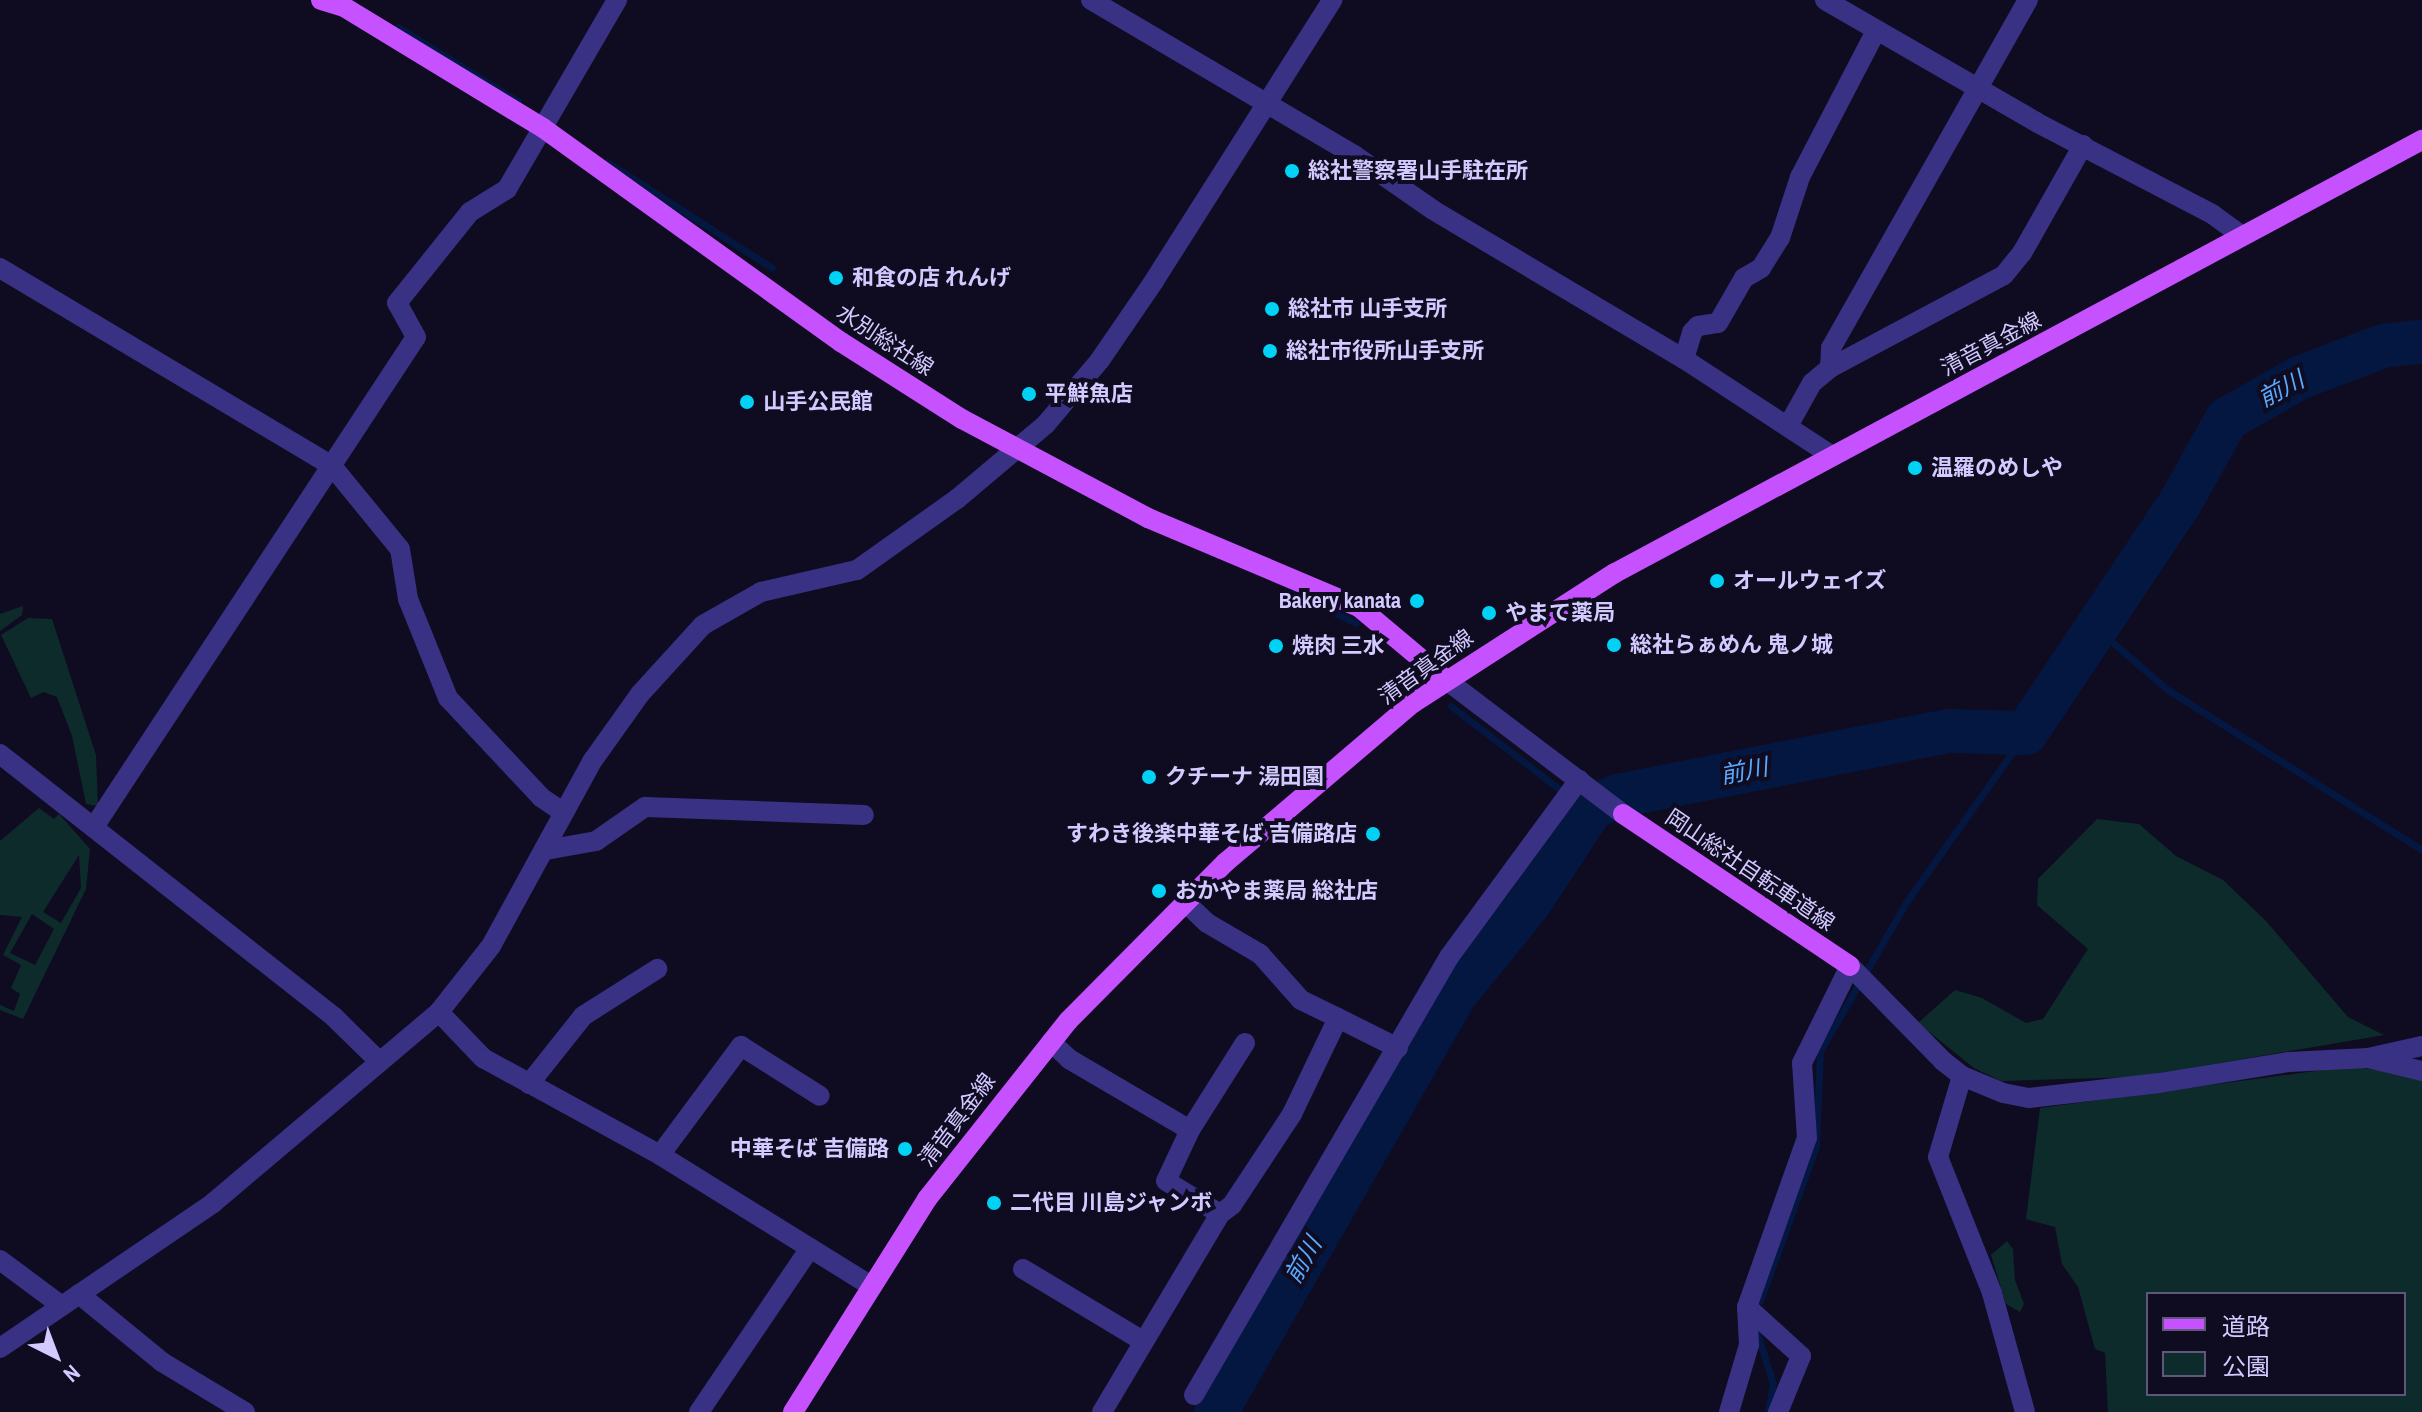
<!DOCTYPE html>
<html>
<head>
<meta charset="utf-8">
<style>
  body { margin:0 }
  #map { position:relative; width:2422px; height:1412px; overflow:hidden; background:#0f0b21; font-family:"Archivo Narrow","Noto Sans JP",sans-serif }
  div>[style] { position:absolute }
  .green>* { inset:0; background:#0d2b2b }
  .stream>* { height:7px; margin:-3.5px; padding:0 3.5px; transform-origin:3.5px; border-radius:3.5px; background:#041740 }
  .river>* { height:44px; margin:-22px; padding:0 22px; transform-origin:22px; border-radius:22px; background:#041740 }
  .minor>* { height:20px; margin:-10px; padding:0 10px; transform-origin:10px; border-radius:10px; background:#383184 }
  .major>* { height:20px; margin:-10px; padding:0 10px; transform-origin:10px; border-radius:10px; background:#c651ff }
  .dots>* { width:22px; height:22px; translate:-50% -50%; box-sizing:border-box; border:4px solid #0f0b21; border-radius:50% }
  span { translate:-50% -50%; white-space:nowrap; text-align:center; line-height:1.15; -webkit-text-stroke:8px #0f0b21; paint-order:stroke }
  .poi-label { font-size:22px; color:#d3caff; font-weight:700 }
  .left { translate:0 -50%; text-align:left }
  .right { translate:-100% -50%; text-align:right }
  .street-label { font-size:22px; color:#d3caff }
  .water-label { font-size:24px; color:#58aaff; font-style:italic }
  .legend { position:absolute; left:2146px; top:1292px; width:260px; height:104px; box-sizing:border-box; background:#0f0b21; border:2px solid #5d577a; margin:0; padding:10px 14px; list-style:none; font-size:24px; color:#d3caff }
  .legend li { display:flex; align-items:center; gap:16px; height:40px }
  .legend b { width:40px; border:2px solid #5d577a }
  .north { position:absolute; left:16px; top:1316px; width:80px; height:80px; -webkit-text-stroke:6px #0f0b21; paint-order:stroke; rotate:138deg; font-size:22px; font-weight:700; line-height:32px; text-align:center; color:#d3caff }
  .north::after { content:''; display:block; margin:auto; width:28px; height:36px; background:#d3caff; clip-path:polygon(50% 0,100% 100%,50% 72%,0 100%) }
</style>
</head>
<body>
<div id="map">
  <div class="green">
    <i style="clip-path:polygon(23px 606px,22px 615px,0 631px,0 614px)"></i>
    <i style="clip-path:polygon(28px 618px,52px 619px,96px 755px,98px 806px,86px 804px,72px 736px,57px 697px,44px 692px,31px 698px,1px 635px)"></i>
    <i style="clip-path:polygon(evenodd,39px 808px,54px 819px,59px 814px,90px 849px,86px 889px,23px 1019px,0 1010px,0 1005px,14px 1011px,20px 994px,11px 988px,21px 965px,3px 955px,22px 917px,0 915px,0 841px,39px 808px,79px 855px,81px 888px,61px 923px,43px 912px,79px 855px,39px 808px,32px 914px,54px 929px,35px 965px,10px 953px,32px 914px)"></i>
    <i style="clip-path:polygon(2097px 819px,2139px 824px,2176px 856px,2223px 880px,2266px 921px,2348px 1017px,2384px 1035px,2137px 1077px,2001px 1081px,1974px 1068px,1918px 1023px,1955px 990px,1982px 998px,2026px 1023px,2043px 1019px,2088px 949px,2037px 905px,2038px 879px)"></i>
    <i style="clip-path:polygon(evenodd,2352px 1066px,2422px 1078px,2422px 1412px,2108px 1412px,2105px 1353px,2095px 1349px,2078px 1287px,2062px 1264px,2055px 1227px,2026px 1219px,2040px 1108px,2352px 1066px,2148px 1294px,2404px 1294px,2404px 1394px,2148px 1394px,2148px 1294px)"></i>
    <i style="clip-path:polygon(2007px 1241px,2013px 1249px,2015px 1280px,2024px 1304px,2020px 1312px,2006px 1304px,1991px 1255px)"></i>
  </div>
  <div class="stream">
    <i style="left:398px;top:27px;width:141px;rotate:31.7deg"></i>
    <i style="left:607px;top:162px;width:196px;rotate:32.7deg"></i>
    <i style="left:1287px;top:590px;width:76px;rotate:25.6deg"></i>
    <i style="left:2097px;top:629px;width:94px;rotate:40.7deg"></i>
    <i style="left:2168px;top:690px;width:300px;rotate:32.2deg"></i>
    <i style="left:1451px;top:706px;width:156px;rotate:37.5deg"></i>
    <i style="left:1575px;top:801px;width:19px;rotate:55deg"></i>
    <i style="left:1760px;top:1301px;width:165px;rotate:-70.1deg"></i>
    <i style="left:1816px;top:1146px;width:95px;rotate:-87.6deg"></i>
    <i style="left:1820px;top:1051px;width:173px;rotate:-59.9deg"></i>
    <i style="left:1907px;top:901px;width:206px;rotate:-54.7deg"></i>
    <i style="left:1756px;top:1329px;width:58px;rotate:72.8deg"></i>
    <i style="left:1773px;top:1384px;width:28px;rotate:100deg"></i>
  </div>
  <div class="river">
    <i style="left:1216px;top:1412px;width:484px;rotate:-60.2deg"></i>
    <i style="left:1457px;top:992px;width:112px;rotate:-50.8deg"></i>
    <i style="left:1528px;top:905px;width:116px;rotate:-56.6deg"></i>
    <i style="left:1592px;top:808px;width:28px;rotate:-26deg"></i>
    <i style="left:1617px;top:796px;width:337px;rotate:-11.1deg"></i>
    <i style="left:1948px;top:731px;width:78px;rotate:1.5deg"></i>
    <i style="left:2026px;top:733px;width:277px;rotate:-56.2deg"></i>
    <i style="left:2180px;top:503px;width:96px;rotate:-60.8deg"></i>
    <i style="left:2227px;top:419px;width:83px;rotate:-29.7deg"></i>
    <i style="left:2299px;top:378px;width:90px;rotate:-20.9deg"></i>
    <i style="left:2383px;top:346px;width:39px;rotate:-7deg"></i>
  </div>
  <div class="minor">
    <i style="left:1091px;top:0;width:305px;rotate:30.5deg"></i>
    <i style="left:1354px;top:155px;width:96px;rotate:34.8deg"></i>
    <i style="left:1433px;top:210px;width:292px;rotate:30.7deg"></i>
    <i style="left:1684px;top:359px;width:177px;rotate:33.2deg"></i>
    <i style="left:1825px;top:0;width:244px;rotate:30deg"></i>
    <i style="left:2036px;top:122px;width:199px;rotate:27.6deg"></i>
    <i style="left:2212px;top:214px;width:37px;rotate:36deg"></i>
    <i style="left:0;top:268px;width:387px;rotate:30.8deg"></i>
    <i style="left:332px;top:466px;width:107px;rotate:50.7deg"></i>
    <i style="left:400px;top:549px;width:51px;rotate:80.9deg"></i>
    <i style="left:408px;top:599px;width:107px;rotate:68deg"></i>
    <i style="left:448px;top:698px;width:137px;rotate:46.8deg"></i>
    <i style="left:542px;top:798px;width:25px;rotate:34deg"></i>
    <i style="left:1684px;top:359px;width:28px;rotate:-73deg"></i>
    <i style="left:1692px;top:332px;width:8px;rotate:-45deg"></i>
    <i style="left:1698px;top:326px;width:20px;rotate:-9deg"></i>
    <i style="left:1718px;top:323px;width:52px;rotate:-60deg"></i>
    <i style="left:1744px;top:278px;width:20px;rotate:-30deg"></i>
    <i style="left:1761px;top:268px;width:36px;rotate:-58deg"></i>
    <i style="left:1780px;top:238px;width:64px;rotate:-71.8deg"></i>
    <i style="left:1800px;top:177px;width:165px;rotate:-62.5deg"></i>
    <i style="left:1830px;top:368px;width:197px;rotate:-28.1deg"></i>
    <i style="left:2004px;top:275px;width:28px;rotate:-51deg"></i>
    <i style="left:2022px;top:253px;width:124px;rotate:-60.5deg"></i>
    <i style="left:1788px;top:426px;width:49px;rotate:-60.8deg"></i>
    <i style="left:1812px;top:383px;width:23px;rotate:-40deg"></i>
    <i style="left:1830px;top:368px;width:20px;rotate:-87deg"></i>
    <i style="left:1831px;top:348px;width:400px;rotate:-60.5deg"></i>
    <i style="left:1445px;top:679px;width:223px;rotate:37.2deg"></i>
    <i style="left:0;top:754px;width:425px;rotate:38.2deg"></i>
    <i style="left:334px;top:1017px;width:64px;rotate:44.4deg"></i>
    <i style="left:94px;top:827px;width:586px;rotate:-56.69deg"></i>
    <i style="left:416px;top:337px;width:39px;rotate:-119deg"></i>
    <i style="left:397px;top:303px;width:117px;rotate:-51.3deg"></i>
    <i style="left:470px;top:212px;width:44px;rotate:-31.9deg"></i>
    <i style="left:507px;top:189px;width:219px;rotate:-59.8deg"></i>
    <i style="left:546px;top:850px;width:51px;rotate:-10.2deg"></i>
    <i style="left:596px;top:841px;width:60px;rotate:-34.8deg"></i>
    <i style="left:645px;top:807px;width:219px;rotate:2.1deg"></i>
    <i style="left:1850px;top:966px;width:133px;rotate:45.6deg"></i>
    <i style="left:1943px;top:1061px;width:24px;rotate:38deg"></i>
    <i style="left:1962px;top:1076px;width:44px;rotate:22.5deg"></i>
    <i style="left:2003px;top:1093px;width:26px;rotate:11deg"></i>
    <i style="left:2029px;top:1098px;width:131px;rotate:-6.6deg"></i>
    <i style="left:2159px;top:1083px;width:132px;rotate:-9.2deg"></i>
    <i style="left:2289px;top:1062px;width:79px;rotate:-2.9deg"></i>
    <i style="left:2368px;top:1058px;width:56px;rotate:13.5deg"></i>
    <i style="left:439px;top:1012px;width:64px;rotate:46.3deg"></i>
    <i style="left:483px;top:1058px;width:202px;rotate:28.7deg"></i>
    <i style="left:660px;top:1155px;width:247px;rotate:31.8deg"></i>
    <i style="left:1338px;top:1018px;width:67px;rotate:26.6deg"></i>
    <i style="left:1051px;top:1042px;width:25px;rotate:43deg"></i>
    <i style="left:1069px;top:1059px;width:140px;rotate:30.4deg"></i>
    <i style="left:1190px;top:1130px;width:56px;rotate:115.2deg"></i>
    <i style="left:1166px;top:1181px;width:63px;rotate:31.4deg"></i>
    <i style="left:2368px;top:1058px;width:55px;rotate:-12.5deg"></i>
    <i style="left:1962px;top:1076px;width:84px;rotate:106.5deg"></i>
    <i style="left:1938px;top:1157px;width:146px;rotate:68.3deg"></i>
    <i style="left:1992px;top:1293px;width:123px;rotate:74.5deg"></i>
    <i style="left:529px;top:1084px;width:87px;rotate:-51.5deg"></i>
    <i style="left:583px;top:1016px;width:88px;rotate:-32.4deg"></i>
    <i style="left:1190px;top:1130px;width:103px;rotate:-57.7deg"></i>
    <i style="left:660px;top:1155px;width:136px;rotate:-53.4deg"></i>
    <i style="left:741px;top:1046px;width:93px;rotate:32.3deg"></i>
    <i style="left:0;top:1260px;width:77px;rotate:36.6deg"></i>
    <i style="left:1023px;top:1269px;width:140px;rotate:31deg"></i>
    <i style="left:79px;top:1294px;width:107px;rotate:39.3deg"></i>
    <i style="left:162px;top:1362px;width:97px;rotate:31.1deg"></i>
    <i style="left:1747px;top:1307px;width:73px;rotate:42.2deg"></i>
    <i style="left:1801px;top:1356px;width:61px;rotate:112.3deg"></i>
    <i style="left:0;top:1348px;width:258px;rotate:-34.2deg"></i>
    <i style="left:213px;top:1203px;width:296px;rotate:-40.2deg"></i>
    <i style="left:439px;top:1012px;width:84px;rotate:-51.8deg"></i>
    <i style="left:491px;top:946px;width:212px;rotate:-61.3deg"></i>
    <i style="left:593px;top:760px;width:81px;rotate:-54.5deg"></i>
    <i style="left:640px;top:694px;width:93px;rotate:-47.6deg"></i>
    <i style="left:703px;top:625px;width:67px;rotate:-29.6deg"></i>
    <i style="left:761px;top:592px;width:98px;rotate:-12.9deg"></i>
    <i style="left:857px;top:570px;width:123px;rotate:-35.4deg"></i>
    <i style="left:957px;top:499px;width:116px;rotate:-40.1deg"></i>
    <i style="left:1046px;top:424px;width:84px;rotate:-49.8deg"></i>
    <i style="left:1100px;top:360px;width:96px;rotate:-55.6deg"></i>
    <i style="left:1154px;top:281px;width:333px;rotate:-57.6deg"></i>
    <i style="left:1194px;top:1395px;width:507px;rotate:-59.79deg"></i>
    <i style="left:1449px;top:957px;width:220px;rotate:-53.7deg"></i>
    <i style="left:699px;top:1412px;width:198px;rotate:-55.9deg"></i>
    <i style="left:1102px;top:1412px;width:230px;rotate:-59.2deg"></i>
    <i style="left:1220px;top:1214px;width:15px;rotate:-37deg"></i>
    <i style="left:1232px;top:1205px;width:109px;rotate:-56.6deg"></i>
    <i style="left:1292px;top:1114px;width:106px;rotate:-64.4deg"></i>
    <i style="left:1338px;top:1018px;width:41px;rotate:-154.1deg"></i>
    <i style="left:1301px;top:1000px;width:62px;rotate:-131.7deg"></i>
    <i style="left:1260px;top:954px;width:61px;rotate:-149.7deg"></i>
    <i style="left:1207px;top:923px;width:32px;rotate:-136deg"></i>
    <i style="left:1729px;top:1412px;width:70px;rotate:-73.4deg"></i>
    <i style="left:1749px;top:1345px;width:38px;rotate:-93deg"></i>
    <i style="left:1747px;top:1307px;width:179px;rotate:-70.5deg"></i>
    <i style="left:1807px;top:1138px;width:75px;rotate:-93.8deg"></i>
    <i style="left:1802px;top:1063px;width:108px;rotate:-63.7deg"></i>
  </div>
  <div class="major">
    <i style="left:321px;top:0;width:24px;rotate:17deg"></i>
    <i style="left:344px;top:7px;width:233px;rotate:31.3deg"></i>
    <i style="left:543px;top:128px;width:367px;rotate:35.7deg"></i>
    <i style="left:841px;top:342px;width:143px;rotate:32.5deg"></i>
    <i style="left:962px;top:419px;width:211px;rotate:28deg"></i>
    <i style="left:1148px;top:518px;width:229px;rotate:22.9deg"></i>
    <i style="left:1359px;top:607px;width:112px;rotate:39.9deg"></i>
    <i style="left:1623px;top:814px;width:273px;rotate:33.8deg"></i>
    <i style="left:793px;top:1412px;width:252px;rotate:-57.8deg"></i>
    <i style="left:927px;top:1199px;width:227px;rotate:-51.6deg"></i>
    <i style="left:1068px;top:1021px;width:224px;rotate:-45.2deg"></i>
    <i style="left:1226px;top:862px;width:245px;rotate:-40.4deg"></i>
    <i style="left:1413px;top:703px;width:240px;rotate:-32.8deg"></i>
    <i style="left:1615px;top:573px;width:916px;rotate:-28.22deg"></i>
  </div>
  <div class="dots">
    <i style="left:1292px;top:171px;background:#00d2f5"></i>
    <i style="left:836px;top:278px;background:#00d2f5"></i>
    <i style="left:1272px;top:309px;background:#00d2f5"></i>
    <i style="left:1270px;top:351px;background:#00d2f5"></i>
    <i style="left:1029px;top:394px;background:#00d2f5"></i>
    <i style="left:747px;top:402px;background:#00d2f5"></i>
    <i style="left:1915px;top:468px;background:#00d2f5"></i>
    <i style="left:1717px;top:581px;background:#00d2f5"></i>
    <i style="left:1417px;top:601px;background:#00d2f5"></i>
    <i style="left:1489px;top:613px;background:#00d2f5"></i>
    <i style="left:1614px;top:645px;background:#00d2f5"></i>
    <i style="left:1276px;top:646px;background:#00d2f5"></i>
    <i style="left:1149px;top:777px;background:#00d2f5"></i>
    <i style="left:1373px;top:834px;background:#00d2f5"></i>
    <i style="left:1159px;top:891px;background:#00d2f5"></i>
    <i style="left:905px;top:1149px;background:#00d2f5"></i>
    <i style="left:994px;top:1203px;background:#00d2f5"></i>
  </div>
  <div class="poi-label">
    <span class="left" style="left:1308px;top:171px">総社警察署山手駐在所</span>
    <span class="left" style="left:852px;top:278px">和食の店 れんげ</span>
    <span class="left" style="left:1288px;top:309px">総社市 山手支所</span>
    <span class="left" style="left:1286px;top:351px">総社市役所山手支所</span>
    <span class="left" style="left:1045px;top:394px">平鮮魚店</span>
    <span class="left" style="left:763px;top:402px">山手公民館</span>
    <span class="left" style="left:1931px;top:468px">温羅のめしや</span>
    <span class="left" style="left:1733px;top:581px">オールウェイズ</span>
    <span class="right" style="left:1401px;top:601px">Bakery kanata</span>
    <span class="left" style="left:1505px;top:613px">やまて薬局</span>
    <span class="left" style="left:1630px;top:645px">総社らぁめん 鬼ノ城</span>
    <span class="left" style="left:1292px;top:646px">焼肉 三水</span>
    <span class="left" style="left:1165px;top:777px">クチーナ 湯田園</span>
    <span class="right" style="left:1357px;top:834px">すわき後楽中華そば 吉備路店</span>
    <span class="left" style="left:1175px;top:891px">おかやま薬局 総社店</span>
    <span class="right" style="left:889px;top:1149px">中華そば 吉備路</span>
    <span class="left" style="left:1010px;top:1203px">二代目 川島ジャンボ</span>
  </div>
  <div class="street-label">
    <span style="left:885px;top:340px;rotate:33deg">水別総社線</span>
    <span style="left:1991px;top:344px;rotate:-28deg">清音真金線</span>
    <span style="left:1426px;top:667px;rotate:-36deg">清音真金線</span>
    <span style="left:1750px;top:870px;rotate:34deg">岡山総社自転車道線</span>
    <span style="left:957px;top:1120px;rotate:-53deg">清音真金線</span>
  </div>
  <div class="water-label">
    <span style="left:2281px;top:389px;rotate:-28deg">前川</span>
    <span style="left:1744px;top:771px;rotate:-11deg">前川</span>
    <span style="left:1303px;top:1260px;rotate:-60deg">前川</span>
  </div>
  <ul class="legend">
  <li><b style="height:10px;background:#c651ff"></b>道路</li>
  <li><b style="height:22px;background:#0d2b2b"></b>公園</li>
  </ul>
  <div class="north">N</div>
</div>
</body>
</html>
